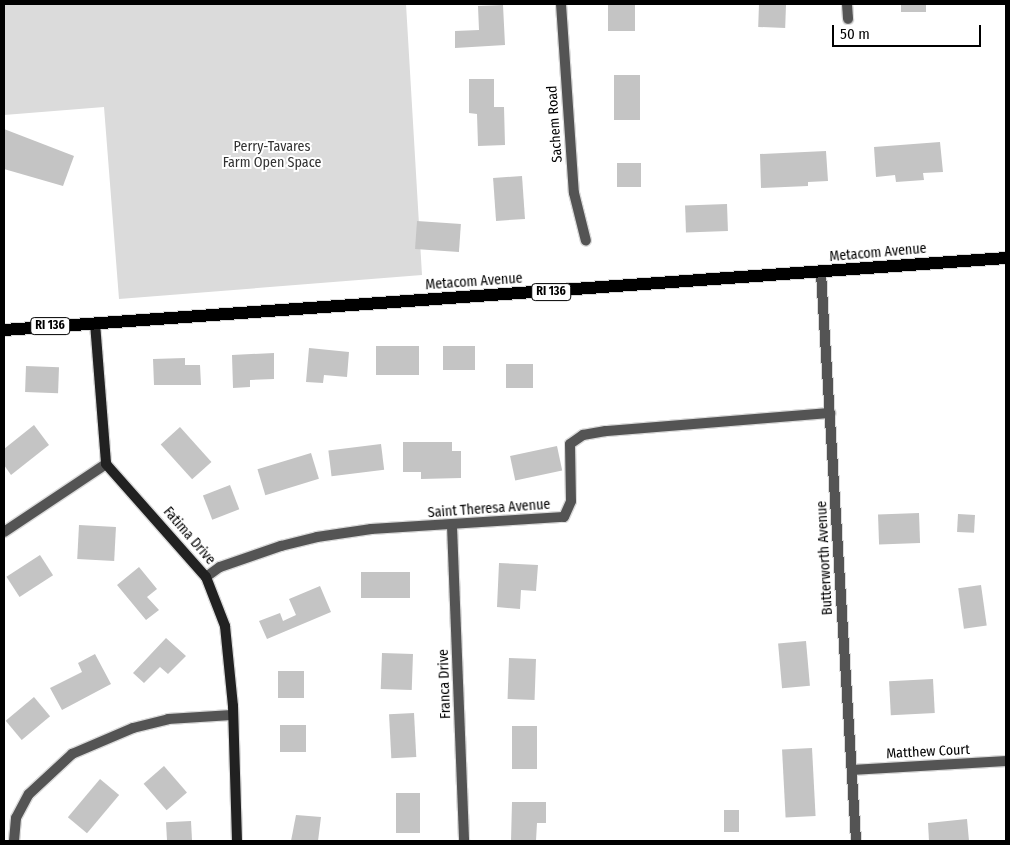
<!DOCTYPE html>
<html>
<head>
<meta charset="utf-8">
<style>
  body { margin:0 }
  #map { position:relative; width:1010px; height:845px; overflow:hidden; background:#fff; font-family:"Fira Sans Condensed",sans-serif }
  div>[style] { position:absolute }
  .green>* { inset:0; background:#dbdbdb }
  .building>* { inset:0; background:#c4c4c4; transform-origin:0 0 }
  .roads { filter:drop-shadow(1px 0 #dbdbdb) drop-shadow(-1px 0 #dbdbdb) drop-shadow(0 1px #dbdbdb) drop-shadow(0 -1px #dbdbdb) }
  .street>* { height:10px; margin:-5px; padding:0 5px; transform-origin:5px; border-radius:5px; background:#545454 }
  .secondary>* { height:10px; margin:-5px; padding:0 5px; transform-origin:5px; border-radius:5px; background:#212121 }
  .primary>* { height:12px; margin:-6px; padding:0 6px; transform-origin:6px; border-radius:6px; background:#000 }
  span { translate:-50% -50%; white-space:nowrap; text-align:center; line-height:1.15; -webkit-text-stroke:4px #fff; paint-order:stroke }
  .shield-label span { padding:1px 4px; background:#fff; border:1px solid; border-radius:4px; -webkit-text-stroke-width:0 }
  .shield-label { font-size:12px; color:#000; font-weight:700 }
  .street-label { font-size:14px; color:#000 }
  .park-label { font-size:14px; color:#323232 }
  .frame { position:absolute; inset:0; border:5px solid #000; pointer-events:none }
  .scale { position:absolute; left:832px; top:25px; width:149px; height:22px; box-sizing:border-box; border:2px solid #000; border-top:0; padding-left:6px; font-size:15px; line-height:18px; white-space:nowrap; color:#000; -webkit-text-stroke:4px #fff; paint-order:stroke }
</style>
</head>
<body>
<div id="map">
  <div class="green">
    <i style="clip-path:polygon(4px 4px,406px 4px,422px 275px,119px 299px,104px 107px,4px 115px)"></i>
  </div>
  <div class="building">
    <i style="left:608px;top:4px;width:27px;height:27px"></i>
    <i style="left:759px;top:4px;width:27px;height:23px;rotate:2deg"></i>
    <i style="left:901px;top:4px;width:25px;height:8px"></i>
    <i style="clip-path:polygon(503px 5px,505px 45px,455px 48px,455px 31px,479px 30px,478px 6px)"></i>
    <i style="left:614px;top:75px;width:26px;height:45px"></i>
    <i style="clip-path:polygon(469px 79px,494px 79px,494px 107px,504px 107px,505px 145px,478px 146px,477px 114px,469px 113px)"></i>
    <i style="clip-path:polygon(4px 129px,74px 156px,63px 186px,4px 169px)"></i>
    <i style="clip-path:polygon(940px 142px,943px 172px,923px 173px,924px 180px,896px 182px,895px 175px,876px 177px,874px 147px)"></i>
    <i style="clip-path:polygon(826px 151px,828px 181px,808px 182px,808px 186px,761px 188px,760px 154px)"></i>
    <i style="left:617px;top:163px;width:24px;height:24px"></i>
    <i style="left:522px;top:176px;width:43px;height:29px;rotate:86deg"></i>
    <i style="left:727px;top:204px;width:27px;height:42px;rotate:88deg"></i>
    <i style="left:417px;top:221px;width:44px;height:28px;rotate:4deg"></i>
    <i style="left:376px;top:346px;width:43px;height:29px"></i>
    <i style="left:443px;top:346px;width:32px;height:24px"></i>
    <i style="clip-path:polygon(309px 348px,349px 352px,347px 377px,324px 375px,323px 383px,306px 382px)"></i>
    <i style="clip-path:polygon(274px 353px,274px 379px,250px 380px,250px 387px,233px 388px,232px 355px)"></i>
    <i style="clip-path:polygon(185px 358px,185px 365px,200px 365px,201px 385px,154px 385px,153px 359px)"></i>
    <i style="left:506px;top:364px;width:27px;height:24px"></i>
    <i style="left:26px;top:366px;width:33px;height:26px;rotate:2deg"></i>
    <i style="clip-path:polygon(34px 425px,49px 445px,11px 475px,4px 465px,4px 449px)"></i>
    <i style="left:180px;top:427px;width:47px;height:26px;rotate:48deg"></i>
    <i style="clip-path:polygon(403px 442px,452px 442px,452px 451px,461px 451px,461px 478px,421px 479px,421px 472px,403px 472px)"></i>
    <i style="left:381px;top:444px;width:26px;height:53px;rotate:83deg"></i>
    <i style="left:557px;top:446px;width:25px;height:48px;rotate:78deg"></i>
    <i style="left:311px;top:453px;width:27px;height:56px;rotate:73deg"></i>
    <i style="left:230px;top:485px;width:26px;height:29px;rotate:69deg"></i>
    <i style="left:919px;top:513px;width:30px;height:41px;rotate:88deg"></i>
    <i style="left:958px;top:514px;width:17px;height:18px;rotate:3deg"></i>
    <i style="left:79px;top:525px;width:37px;height:34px;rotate:3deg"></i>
    <i style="left:40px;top:555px;width:24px;height:40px;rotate:57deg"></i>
    <i style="clip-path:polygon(499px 563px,538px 565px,536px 591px,521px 590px,520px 609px,497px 607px)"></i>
    <i style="clip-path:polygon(139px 567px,157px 589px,147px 597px,159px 610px,146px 620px,117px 585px)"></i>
    <i style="left:361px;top:572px;width:49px;height:26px"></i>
    <i style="left:981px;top:585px;width:41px;height:23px;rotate:82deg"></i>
    <i style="clip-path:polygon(320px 586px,331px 612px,267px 639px,259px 621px,280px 613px,283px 621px,296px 615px,289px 599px)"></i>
    <i style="clip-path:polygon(166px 638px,186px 656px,168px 674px,160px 667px,144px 683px,133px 673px)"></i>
    <i style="left:806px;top:641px;width:45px;height:28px;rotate:85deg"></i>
    <i style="left:382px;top:653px;width:31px;height:36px;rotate:2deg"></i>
    <i style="clip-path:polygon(95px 654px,111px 684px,62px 710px,50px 688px,82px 672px,78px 663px)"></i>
    <i style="left:509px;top:658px;width:27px;height:41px;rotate:2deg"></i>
    <i style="left:304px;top:671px;width:27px;height:26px;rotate:90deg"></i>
    <i style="left:933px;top:679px;width:34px;height:44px;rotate:87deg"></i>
    <i style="left:34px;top:697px;width:25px;height:37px;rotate:50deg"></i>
    <i style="left:414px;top:713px;width:44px;height:25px;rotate:87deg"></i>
    <i style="left:280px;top:725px;width:26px;height:27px"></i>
    <i style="left:512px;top:726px;width:25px;height:43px"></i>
    <i style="left:812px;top:748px;width:68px;height:30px;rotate:87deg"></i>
    <i style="left:164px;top:766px;width:35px;height:27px;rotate:49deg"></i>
    <i style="left:100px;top:779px;width:25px;height:50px;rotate:40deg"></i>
    <i style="left:396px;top:793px;width:24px;height:40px"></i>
    <i style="clip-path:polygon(512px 802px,546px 802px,546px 823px,537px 823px,536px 841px,511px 841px)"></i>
    <i style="left:724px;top:810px;width:15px;height:22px"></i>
    <i style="clip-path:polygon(296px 815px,321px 817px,318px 841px,291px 841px)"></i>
    <i style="clip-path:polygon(967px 819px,969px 841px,929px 841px,928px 823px)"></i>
    <i style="left:191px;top:821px;width:20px;height:25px;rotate:87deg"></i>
  </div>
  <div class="roads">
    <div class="street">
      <i style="left:561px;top:4px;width:189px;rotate:86.1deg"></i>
      <i style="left:574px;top:193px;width:49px;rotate:76deg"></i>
      <i style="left:847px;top:4px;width:15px;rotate:86deg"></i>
      <i style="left:821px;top:273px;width:569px;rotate:86.47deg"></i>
      <i style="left:452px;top:526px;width:315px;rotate:87.8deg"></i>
      <i style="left:4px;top:532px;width:123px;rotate:-33.7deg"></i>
      <i style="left:206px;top:577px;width:17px;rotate:-36deg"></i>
      <i style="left:220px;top:567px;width:65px;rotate:-19deg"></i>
      <i style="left:281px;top:546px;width:37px;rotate:-14deg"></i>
      <i style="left:317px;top:537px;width:55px;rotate:-8.4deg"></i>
      <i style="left:371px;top:529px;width:193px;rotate:-3.6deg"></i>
      <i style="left:564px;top:517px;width:17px;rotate:-66deg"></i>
      <i style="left:571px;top:501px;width:57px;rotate:-91deg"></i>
      <i style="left:570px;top:444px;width:16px;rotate:-35deg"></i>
      <i style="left:583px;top:435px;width:23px;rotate:-10deg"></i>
      <i style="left:606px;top:431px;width:225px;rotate:-4.6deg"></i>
      <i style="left:852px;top:770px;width:154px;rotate:-3.3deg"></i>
      <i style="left:14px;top:841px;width:23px;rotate:-85deg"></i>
      <i style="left:16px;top:818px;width:27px;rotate:-62deg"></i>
      <i style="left:29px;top:794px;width:59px;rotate:-42.9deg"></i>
      <i style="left:72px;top:754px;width:66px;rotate:-23.1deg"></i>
      <i style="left:133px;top:728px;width:36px;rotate:-14deg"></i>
      <i style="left:168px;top:719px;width:64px;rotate:-3.6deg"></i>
    </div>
    <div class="secondary">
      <i style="left:95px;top:323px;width:141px;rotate:85.5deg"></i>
      <i style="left:106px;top:464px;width:151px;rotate:48.5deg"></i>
      <i style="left:206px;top:577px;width:53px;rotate:68.8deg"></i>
      <i style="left:225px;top:626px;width:80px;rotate:84.3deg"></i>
      <i style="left:233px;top:706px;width:135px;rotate:88.3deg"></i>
    </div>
    <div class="primary">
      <i style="left:4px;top:330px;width:1005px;rotate:-4.11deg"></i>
    </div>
  </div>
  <div class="shield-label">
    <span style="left:551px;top:292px">RI 136</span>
    <span style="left:50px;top:326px">RI 136</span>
  </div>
  <div class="street-label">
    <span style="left:555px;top:124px;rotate:-94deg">Sachem Road</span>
    <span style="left:878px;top:253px;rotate:-5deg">Metacom Avenue</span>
    <span style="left:474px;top:282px;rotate:-4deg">Metacom Avenue</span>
    <span style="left:489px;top:509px;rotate:-4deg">Saint Theresa Avenue</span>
    <span style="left:189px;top:536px;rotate:49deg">Fatima Drive</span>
    <span style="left:825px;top:558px;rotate:-93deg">Butterworth Avenue</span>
    <span style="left:445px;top:684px;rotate:-92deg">Franca Drive</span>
    <span style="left:928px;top:752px;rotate:-3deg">Matthew Court</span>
  </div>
  <div class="park-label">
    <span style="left:272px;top:155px">Perry-Tavares<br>Farm Open Space</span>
  </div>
  <div class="frame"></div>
  <div class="scale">50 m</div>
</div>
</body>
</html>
